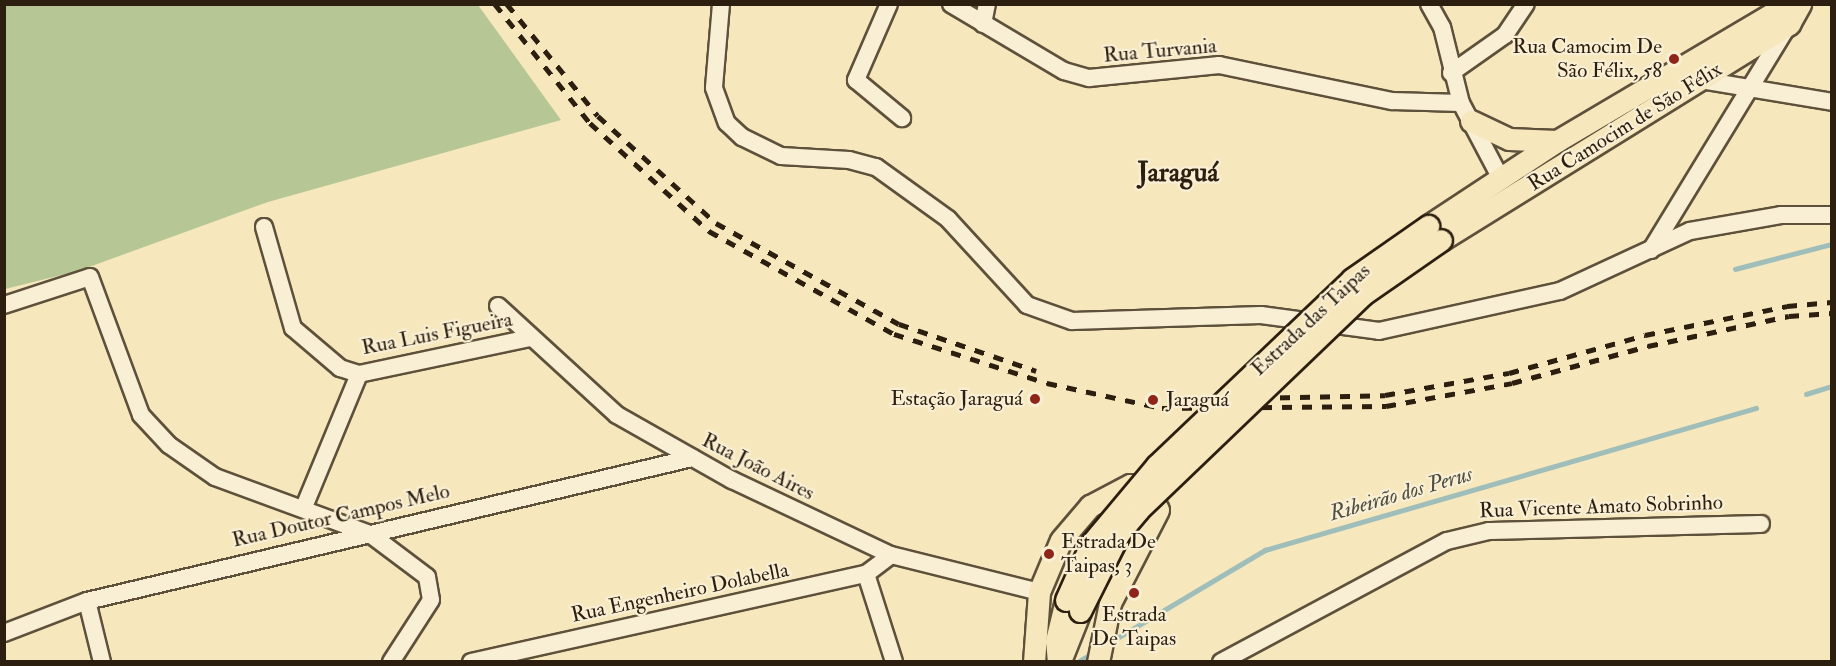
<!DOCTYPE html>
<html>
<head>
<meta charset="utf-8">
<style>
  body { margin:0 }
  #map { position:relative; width:1836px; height:666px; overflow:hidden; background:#f6e7bd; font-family:"IM FELL Double Pica",serif }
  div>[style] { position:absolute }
  .green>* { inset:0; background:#b6c795 }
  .stream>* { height:4.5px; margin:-2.25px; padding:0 2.25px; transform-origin:2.25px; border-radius:2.25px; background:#9fbeb9 }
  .roads { filter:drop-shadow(2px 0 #5e513b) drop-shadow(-2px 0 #5e513b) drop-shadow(0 2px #5e513b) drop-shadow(0 -2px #5e513b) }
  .minor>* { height:16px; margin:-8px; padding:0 8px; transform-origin:8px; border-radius:8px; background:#f9efd4 }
  .major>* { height:21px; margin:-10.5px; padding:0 10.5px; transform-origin:10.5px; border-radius:10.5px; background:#f6e7bd }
  .rail>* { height:4.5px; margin-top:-2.25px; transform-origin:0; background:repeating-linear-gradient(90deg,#2c1f10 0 10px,transparent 0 20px) }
  .bridges { filter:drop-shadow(2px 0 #2c1f10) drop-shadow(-2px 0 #2c1f10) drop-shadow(0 2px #2c1f10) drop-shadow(0 -2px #2c1f10) }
  .major-bridge>* { height:21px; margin:-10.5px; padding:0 10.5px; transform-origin:10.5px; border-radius:10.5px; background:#f6e7bd }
  .dots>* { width:16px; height:16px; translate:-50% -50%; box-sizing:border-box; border:3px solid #f9efd4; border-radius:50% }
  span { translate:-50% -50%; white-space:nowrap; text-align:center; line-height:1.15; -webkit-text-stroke:4.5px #f9efd4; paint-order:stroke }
  .poi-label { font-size:21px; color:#2c1f10 }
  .right { translate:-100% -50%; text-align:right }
  .left { translate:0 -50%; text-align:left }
  .street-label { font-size:21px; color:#2c1f10 }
  .water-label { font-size:22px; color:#4e4f43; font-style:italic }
  .district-label { font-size:27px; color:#2c1f10; font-weight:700 }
  .frame { position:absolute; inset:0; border:6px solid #2c1f10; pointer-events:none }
</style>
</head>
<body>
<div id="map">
  <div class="green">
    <i style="clip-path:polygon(4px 5px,478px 5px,561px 120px,268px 202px,78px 271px,5px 289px)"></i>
  </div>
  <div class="stream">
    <i style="left:1735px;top:269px;width:100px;rotate:-14.5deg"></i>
    <i style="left:1806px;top:394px;width:27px;rotate:-17deg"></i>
    <i style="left:1109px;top:643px;width:182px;rotate:-30.8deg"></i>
    <i style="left:1265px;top:550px;width:511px;rotate:-16.13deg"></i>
    <i style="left:1078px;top:662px;width:19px;rotate:-32deg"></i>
  </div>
  <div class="roads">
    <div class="minor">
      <i style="left:721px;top:4px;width:84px;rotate:94.8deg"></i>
      <i style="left:714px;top:88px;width:37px;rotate:70deg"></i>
      <i style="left:727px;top:123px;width:21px;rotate:43deg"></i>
      <i style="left:742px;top:137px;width:43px;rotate:26deg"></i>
      <i style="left:781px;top:156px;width:68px;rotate:3.4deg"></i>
      <i style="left:849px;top:160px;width:28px;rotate:15deg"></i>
      <i style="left:876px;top:167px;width:89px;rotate:35.8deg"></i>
      <i style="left:948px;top:219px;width:117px;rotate:47.4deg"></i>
      <i style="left:1027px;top:305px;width:48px;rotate:19.6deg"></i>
      <i style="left:1072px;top:321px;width:189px;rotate:-1.8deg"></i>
      <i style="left:1261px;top:315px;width:119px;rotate:7.7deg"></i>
      <i style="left:1379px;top:331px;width:185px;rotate:-12.5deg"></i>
      <i style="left:1560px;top:291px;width:143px;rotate:-24.8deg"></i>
      <i style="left:1690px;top:231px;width:92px;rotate:-10deg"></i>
      <i style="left:1781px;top:215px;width:51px"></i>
      <i style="left:889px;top:4px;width:83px;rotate:113.5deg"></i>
      <i style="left:856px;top:80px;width:60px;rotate:39.6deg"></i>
      <i style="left:951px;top:4px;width:131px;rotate:30.7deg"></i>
      <i style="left:1064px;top:71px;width:26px;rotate:16deg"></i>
      <i style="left:1089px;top:78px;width:131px;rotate:-5.7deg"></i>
      <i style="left:1219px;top:65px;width:177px;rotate:11.8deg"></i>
      <i style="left:1392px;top:101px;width:69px;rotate:1.7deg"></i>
      <i style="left:1429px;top:4px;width:26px;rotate:61deg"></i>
      <i style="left:1442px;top:27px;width:78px;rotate:76deg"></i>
      <i style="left:1461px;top:103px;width:84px;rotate:62.2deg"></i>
      <i style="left:983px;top:24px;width:20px;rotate:-79deg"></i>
      <i style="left:1451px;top:73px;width:66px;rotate:-35.1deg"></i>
      <i style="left:1505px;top:35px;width:37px;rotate:-56deg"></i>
      <i style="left:1701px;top:80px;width:133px;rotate:9.5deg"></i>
      <i style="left:264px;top:227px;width:105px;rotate:74deg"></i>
      <i style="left:293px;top:328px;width:62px;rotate:40.4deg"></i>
      <i style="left:340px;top:368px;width:20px;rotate:18deg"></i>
      <i style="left:359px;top:374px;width:175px;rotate:-11.9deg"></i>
      <i style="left:1651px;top:250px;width:261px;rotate:-58.6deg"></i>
      <i style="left:4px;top:305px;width:90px;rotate:-18deg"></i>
      <i style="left:90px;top:277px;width:147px;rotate:69.7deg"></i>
      <i style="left:141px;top:415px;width:41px;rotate:47deg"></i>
      <i style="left:169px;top:445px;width:56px;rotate:34.8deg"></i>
      <i style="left:215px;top:477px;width:165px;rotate:20.2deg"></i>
      <i style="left:370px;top:534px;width:71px;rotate:37deg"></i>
      <i style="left:427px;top:577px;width:23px;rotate:80deg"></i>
      <i style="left:431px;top:600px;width:74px;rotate:122.8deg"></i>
      <i style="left:498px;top:306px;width:161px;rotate:42.5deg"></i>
      <i style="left:617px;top:415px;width:132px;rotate:29.5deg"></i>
      <i style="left:732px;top:480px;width:176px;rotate:25.3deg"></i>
      <i style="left:891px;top:555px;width:153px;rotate:14deg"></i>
      <i style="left:304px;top:507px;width:144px;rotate:-67.5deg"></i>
      <i style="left:866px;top:574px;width:92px;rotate:72.3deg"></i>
      <i style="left:87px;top:601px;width:63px;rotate:76.2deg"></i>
      <i style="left:4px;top:633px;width:89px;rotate:-21.1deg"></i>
      <i style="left:87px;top:601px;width:622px;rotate:-13.3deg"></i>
      <i style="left:471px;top:662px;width:405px;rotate:-12.6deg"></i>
      <i style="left:866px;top:574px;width:31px;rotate:-37deg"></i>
      <i style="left:1221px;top:662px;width:256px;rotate:-28.2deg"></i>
      <i style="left:1447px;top:541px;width:43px;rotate:-13.4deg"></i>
      <i style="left:1489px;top:531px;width:272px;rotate:-1.5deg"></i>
    </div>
    <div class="major">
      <i style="left:1471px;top:121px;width:42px;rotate:25.3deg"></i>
      <i style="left:1509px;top:139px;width:48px;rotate:2.4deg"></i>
      <i style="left:1428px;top:226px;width:154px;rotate:-33.4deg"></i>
      <i style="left:1557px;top:141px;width:269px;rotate:-30.6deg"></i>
      <i style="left:1441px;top:240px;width:410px;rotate:-31.8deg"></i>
      <i style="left:1789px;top:24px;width:23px;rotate:-61deg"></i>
      <i style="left:1060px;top:661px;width:54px;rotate:-68.2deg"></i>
      <i style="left:1034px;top:662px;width:70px;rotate:-85.9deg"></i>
      <i style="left:1039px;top:592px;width:56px;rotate:-67.1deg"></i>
      <i style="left:1061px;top:540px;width:45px;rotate:-49.5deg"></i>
      <i style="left:1090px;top:506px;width:45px;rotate:-27.7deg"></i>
      <i style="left:1130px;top:485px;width:19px;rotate:18deg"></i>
      <i style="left:1148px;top:491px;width:21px;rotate:62deg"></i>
      <i style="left:1158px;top:510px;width:105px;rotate:117.3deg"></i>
      <i style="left:1110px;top:603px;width:60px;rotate:101.5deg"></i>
      <i style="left:1058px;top:662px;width:21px;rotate:-95deg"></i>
      <i style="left:1056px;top:641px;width:42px;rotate:-76.3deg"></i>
    </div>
  </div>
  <div class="rail">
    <i style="left:495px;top:4px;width:152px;rotate:51.4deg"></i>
    <i style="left:590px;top:123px;width:161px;rotate:42.2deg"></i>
    <i style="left:709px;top:231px;width:212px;rotate:29.1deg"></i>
    <i style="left:894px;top:334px;width:161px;rotate:17.8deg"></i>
    <i style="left:1047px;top:383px;width:118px;rotate:12.3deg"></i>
    <i style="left:1162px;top:408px;width:224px;rotate:-0.5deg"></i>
    <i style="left:1386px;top:406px;width:128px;rotate:-10.3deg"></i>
    <i style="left:1512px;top:383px;width:141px;rotate:-15.2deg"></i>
    <i style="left:1648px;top:346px;width:144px;rotate:-12deg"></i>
    <i style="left:1789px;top:316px;width:43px;rotate:-4deg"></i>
    <i style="left:507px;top:4px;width:144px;rotate:50.9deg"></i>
    <i style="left:598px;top:116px;width:159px;rotate:42.2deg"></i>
    <i style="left:716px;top:223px;width:209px;rotate:28.9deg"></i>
    <i style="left:899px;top:324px;width:145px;rotate:18.9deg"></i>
    <i style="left:1200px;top:399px;width:185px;rotate:-1.2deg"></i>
    <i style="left:1385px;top:395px;width:126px;rotate:-10.1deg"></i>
    <i style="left:1509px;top:373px;width:141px;rotate:-15.6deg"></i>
    <i style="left:1645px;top:335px;width:145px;rotate:-11.5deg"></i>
    <i style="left:1787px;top:306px;width:45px;rotate:-5.1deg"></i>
  </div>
  <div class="bridges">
    <div class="major-bridge">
      <i style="left:1066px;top:600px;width:61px;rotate:-65.9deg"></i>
      <i style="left:1091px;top:544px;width:103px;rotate:-50.1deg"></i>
      <i style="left:1157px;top:465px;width:269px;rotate:-43.6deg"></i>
      <i style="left:1352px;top:279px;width:93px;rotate:-34.9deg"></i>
      <i style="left:1080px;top:611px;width:87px;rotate:-63.4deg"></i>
      <i style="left:1119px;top:533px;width:30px;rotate:-50deg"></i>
      <i style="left:1138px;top:510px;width:310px;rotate:-43.8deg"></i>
      <i style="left:1362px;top:295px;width:96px;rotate:-34.8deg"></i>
    </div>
  </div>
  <div class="dots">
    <i style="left:1674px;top:59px;background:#8f2418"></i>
    <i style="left:1035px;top:399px;background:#8f2418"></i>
    <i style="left:1153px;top:400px;background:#8f2418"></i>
    <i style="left:1049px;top:554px;background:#8f2418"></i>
    <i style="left:1134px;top:593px;background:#8f2418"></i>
  </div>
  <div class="poi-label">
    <span class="right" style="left:1662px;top:59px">Rua Camocim De<br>São Félix, 58</span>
    <span class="right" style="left:1023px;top:399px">Estação Jaraguá</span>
    <span class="left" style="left:1166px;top:400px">Jaraguá</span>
    <span class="left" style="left:1061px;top:554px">Estrada De<br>Taipas, 3</span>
    <span style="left:1134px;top:627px">Estrada<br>De Taipas</span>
  </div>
  <div class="street-label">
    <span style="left:1160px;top:51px;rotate:-5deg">Rua Turvania</span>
    <span style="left:1625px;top:127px;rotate:-32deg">Rua Camocim de São Félix</span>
    <span style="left:1311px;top:320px;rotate:-43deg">Estrada das Taipas</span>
    <span style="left:437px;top:334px;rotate:-11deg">Rua Luis Figueira</span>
    <span style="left:758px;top:467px;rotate:27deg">Rua João Aires</span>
    <span style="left:1601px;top:507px;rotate:-2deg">Rua Vicente Amato Sobrinho</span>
    <span style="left:341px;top:516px;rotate:-13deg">Rua Doutor Campos Melo</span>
    <span style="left:680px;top:593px;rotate:-12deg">Rua Engenheiro Dolabella</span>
  </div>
  <div class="water-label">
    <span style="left:1401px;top:494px;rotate:-16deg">Ribeirão dos Perus</span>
  </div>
  <div class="district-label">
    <span style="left:1178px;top:173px">Jaraguá</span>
  </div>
  <div class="frame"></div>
</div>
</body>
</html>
